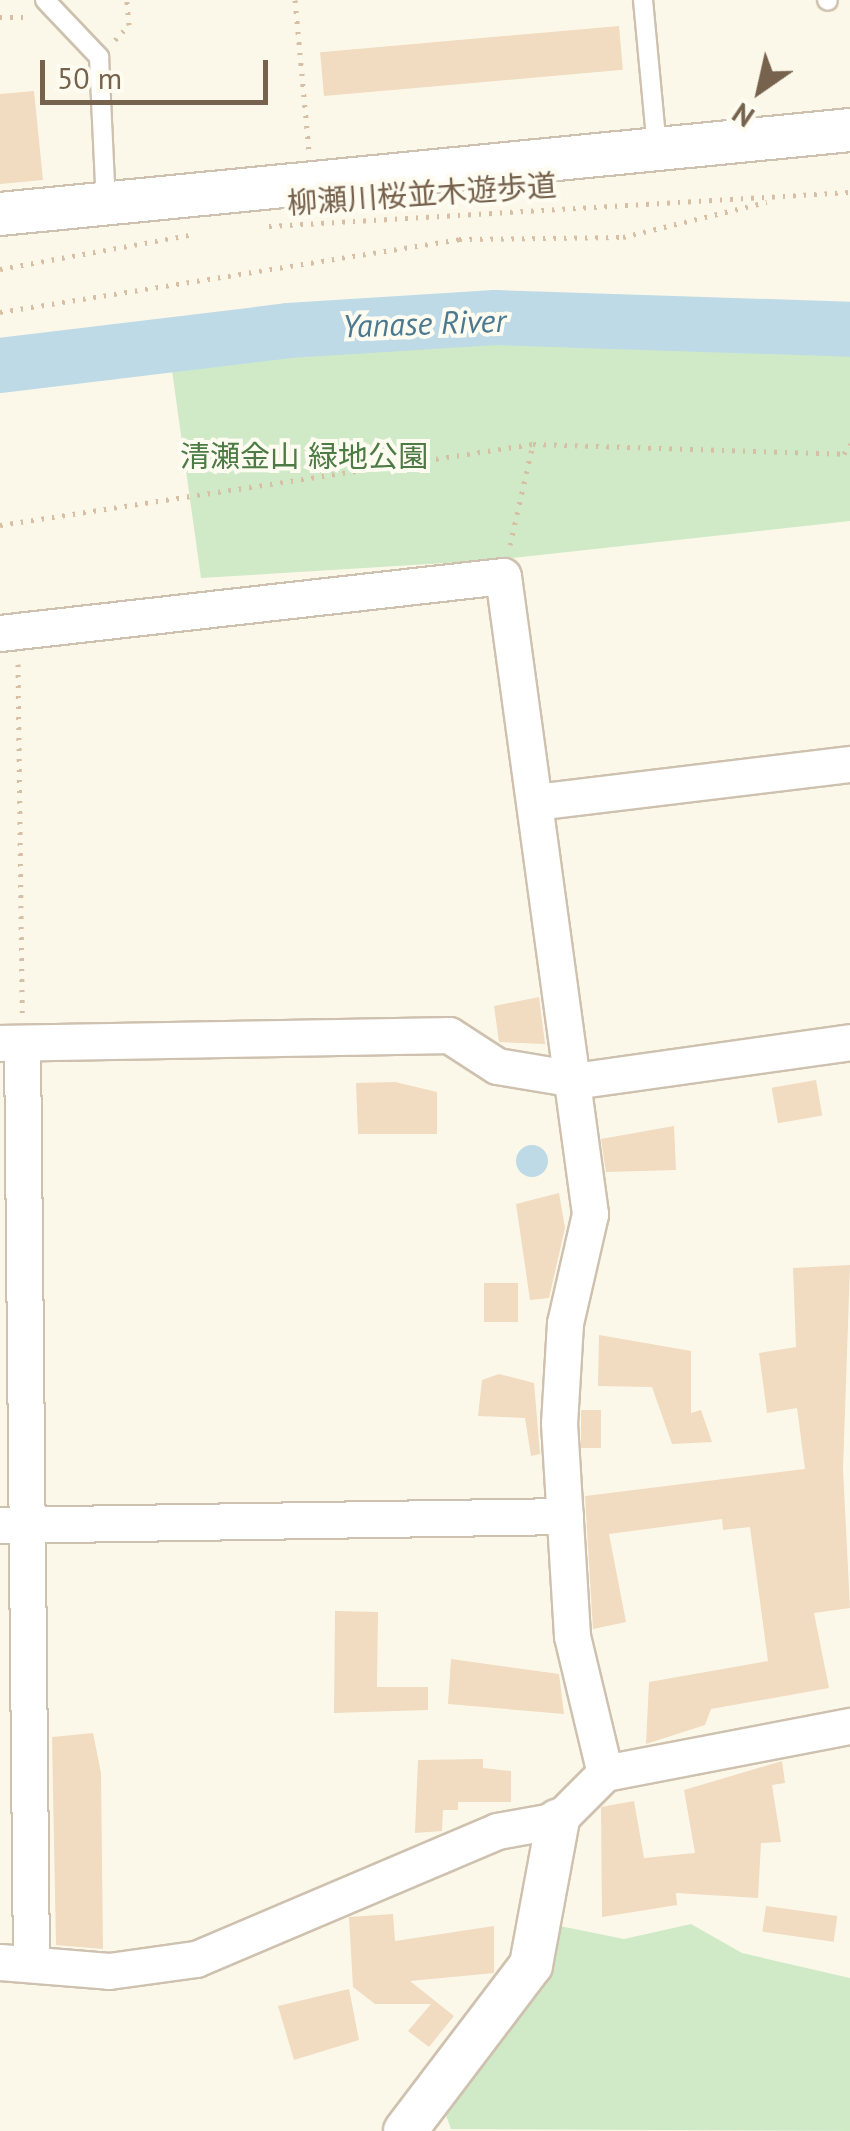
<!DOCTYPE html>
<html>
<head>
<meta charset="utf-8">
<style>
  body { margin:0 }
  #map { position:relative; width:850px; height:2131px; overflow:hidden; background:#fcf8e9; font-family:"PT Sans","Noto Sans JP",sans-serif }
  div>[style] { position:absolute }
  .green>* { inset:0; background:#d0eac7 }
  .water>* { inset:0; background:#bddae6 }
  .round { border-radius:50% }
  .river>* { height:55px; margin:-27.5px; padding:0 27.5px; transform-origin:27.5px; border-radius:27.5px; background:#bddae6 }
  .building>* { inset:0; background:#f1dbc1; transform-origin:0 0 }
  .path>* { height:5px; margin-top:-2.5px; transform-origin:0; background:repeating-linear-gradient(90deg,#d6bfa4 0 2.5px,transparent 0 10.5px) }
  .roads { filter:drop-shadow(2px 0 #cec1af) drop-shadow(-2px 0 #cec1af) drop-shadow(0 2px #cec1af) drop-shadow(0 -2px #cec1af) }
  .service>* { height:18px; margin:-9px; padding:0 9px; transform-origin:9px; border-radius:9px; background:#fff }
  .minor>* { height:35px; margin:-17.5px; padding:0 17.5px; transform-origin:17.5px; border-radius:17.5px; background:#fff }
  .tertiary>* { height:42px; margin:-21px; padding:0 21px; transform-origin:21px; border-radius:21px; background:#fff }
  span { translate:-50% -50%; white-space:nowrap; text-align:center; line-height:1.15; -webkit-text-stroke:8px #fefbf0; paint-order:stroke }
  .street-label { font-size:30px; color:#76624d }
  .park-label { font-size:30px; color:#4c7b45 }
  .water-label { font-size:32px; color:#4a7990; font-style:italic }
  .north { position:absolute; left:710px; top:40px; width:100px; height:100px; -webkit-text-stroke:8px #fefbf0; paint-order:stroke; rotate:214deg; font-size:28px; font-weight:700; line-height:40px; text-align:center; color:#76624d }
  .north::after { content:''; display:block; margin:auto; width:35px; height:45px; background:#76624d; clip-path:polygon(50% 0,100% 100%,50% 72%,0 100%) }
  .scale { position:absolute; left:40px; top:60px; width:228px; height:45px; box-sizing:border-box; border:5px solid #76624d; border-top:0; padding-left:12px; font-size:30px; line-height:35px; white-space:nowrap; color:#76624d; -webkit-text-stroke:8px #fefbf0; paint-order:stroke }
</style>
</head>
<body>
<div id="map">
  <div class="green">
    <i style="clip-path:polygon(850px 329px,850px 521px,495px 560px,201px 578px,168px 342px)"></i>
    <i style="clip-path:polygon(691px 1924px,742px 1953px,850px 1978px,850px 2131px,451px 2129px,443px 2107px,546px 1983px,560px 1926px,624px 1939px)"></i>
  </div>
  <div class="water">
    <i class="round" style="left:516px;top:1145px;width:32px;height:32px"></i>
  </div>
  <div class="river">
    <i style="left:0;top:365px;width:290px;rotate:-6.9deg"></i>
    <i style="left:288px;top:330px;width:207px;rotate:-3.6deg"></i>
    <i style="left:495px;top:317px;width:355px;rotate:1.9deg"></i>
  </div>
  <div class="building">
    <i style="left:619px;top:26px;width:44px;height:300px;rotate:85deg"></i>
    <i style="clip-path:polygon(34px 91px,43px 180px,0 184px,0 94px)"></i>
    <i style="clip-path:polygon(539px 997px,545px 1044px,499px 1042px,494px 1006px)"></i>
    <i style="left:816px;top:1080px;width:36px;height:45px;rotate:80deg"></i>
    <i style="clip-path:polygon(395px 1082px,437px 1092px,437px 1134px,358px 1134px,356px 1083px)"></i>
    <i style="clip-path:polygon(674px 1126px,676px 1170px,606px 1172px,601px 1139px)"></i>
    <i style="clip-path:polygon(559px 1193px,565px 1228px,549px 1298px,530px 1300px,516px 1204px)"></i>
    <i style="clip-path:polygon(850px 1265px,843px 1469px,850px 1608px,814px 1613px,829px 1688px,711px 1709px,705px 1725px,646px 1744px,649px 1682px,768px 1661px,750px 1527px,723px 1530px,722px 1519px,609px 1534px,626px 1622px,593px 1629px,585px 1496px,805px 1469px,797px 1408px,767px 1413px,759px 1353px,796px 1347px,793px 1268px)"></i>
    <i style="left:484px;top:1283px;width:34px;height:39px"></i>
    <i style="clip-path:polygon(599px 1335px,691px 1351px,691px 1413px,701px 1410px,712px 1442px,672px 1444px,652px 1387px,598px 1386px)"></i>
    <i style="clip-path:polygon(499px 1374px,534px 1383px,540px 1454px,531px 1456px,525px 1418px,478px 1416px,482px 1380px)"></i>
    <i style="left:581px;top:1410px;width:20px;height:38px"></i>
    <i style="clip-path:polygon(335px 1611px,378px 1612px,377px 1687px,428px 1687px,428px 1710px,334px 1713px)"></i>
    <i style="clip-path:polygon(451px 1659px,559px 1674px,564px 1714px,448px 1704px)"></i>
    <i style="clip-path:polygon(93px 1733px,101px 1773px,103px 1949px,56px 1945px,52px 1737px)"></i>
    <i style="clip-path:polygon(483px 1759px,483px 1768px,511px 1771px,511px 1802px,458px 1802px,458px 1810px,443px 1810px,442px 1831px,415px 1833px,418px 1760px)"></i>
    <i style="clip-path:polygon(782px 1761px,785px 1783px,772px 1785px,781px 1842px,761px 1843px,758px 1898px,676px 1893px,677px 1905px,602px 1917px,601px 1807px,634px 1801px,644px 1858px,695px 1853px,684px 1790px)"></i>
    <i style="left:766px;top:1906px;width:72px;height:26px;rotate:8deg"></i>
    <i style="clip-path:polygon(393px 1914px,395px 1941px,494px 1926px,494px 1973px,410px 1981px,454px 2016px,429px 2047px,408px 2031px,431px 2004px,375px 2004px,353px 1987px,349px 1917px)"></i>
    <i style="clip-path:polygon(349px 1989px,359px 2040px,294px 2060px,278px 2006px)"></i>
  </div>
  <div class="path">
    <i style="left:295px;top:0;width:151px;rotate:84.7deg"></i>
    <i style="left:0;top:17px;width:27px"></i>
    <i style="left:115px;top:40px;width:21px;rotate:-47deg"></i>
    <i style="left:129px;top:25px;width:25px;rotate:-95deg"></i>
    <i style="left:269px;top:226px;width:582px;rotate:-3.35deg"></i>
    <i style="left:0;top:269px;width:197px;rotate:-10.2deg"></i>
    <i style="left:0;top:312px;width:465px;rotate:-9deg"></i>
    <i style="left:459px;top:239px;width:164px;rotate:-0.7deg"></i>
    <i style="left:623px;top:237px;width:148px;rotate:-13.7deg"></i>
    <i style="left:0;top:525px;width:539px;rotate:-8.64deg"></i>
    <i style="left:510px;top:545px;width:104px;rotate:-77.2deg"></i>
    <i style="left:533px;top:444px;width:311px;rotate:1.8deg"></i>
    <i style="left:844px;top:454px;width:12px;rotate:-59deg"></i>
    <i style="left:18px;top:664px;width:349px;rotate:89.3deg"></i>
  </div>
  <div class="roads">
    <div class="service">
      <i style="left:45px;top:0;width:79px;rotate:46.5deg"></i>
      <i style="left:99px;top:57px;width:146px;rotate:87.3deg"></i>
      <i style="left:643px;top:0;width:149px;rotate:84.6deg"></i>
      <i style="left:827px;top:0;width:1px;rotate:45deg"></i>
    </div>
    <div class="minor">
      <i style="left:0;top:633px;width:506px;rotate:-6.47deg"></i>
      <i style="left:503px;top:576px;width:644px;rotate:82.23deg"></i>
      <i style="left:590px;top:1214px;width:112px;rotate:102.9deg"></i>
      <i style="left:565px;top:1323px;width:100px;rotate:93.4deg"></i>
      <i style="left:559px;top:1423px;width:213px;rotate:86.5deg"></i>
      <i style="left:572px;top:1636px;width:141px;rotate:76.5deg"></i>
      <i style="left:535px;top:802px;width:317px;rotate:-6.9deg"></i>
      <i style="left:0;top:1043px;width:449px;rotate:-1deg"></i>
      <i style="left:449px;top:1035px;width:57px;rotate:32.9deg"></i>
      <i style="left:497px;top:1066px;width:85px;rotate:9.5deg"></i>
      <i style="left:581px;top:1080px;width:272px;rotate:-8deg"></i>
      <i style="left:22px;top:1043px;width:920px;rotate:89.44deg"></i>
      <i style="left:0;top:1525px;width:565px;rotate:-0.91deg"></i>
      <i style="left:0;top:1962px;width:109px;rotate:4.7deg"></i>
      <i style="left:109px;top:1971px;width:88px;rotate:-7.9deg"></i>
      <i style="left:196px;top:1959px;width:327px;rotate:-23deg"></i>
      <i style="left:497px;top:1831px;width:62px;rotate:-10.2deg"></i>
      <i style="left:558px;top:1820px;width:66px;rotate:-45deg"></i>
      <i style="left:605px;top:1773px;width:249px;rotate:-10.9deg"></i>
    </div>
    <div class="tertiary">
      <i style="left:0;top:214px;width:854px;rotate:-5.64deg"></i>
      <i style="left:405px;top:2131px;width:208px;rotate:-52.8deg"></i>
      <i style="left:531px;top:1965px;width:147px;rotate:-79.5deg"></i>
    </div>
  </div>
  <div class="street-label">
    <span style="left:422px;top:194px;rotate:-4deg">柳瀬川桜並木遊歩道</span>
  </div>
  <div class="park-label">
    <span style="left:304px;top:456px">清瀬金山 緑地公園</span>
  </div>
  <div class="water-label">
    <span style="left:424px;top:323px;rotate:-2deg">Yanase River</span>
  </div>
  <div class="north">N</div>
  <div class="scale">50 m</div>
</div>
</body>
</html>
